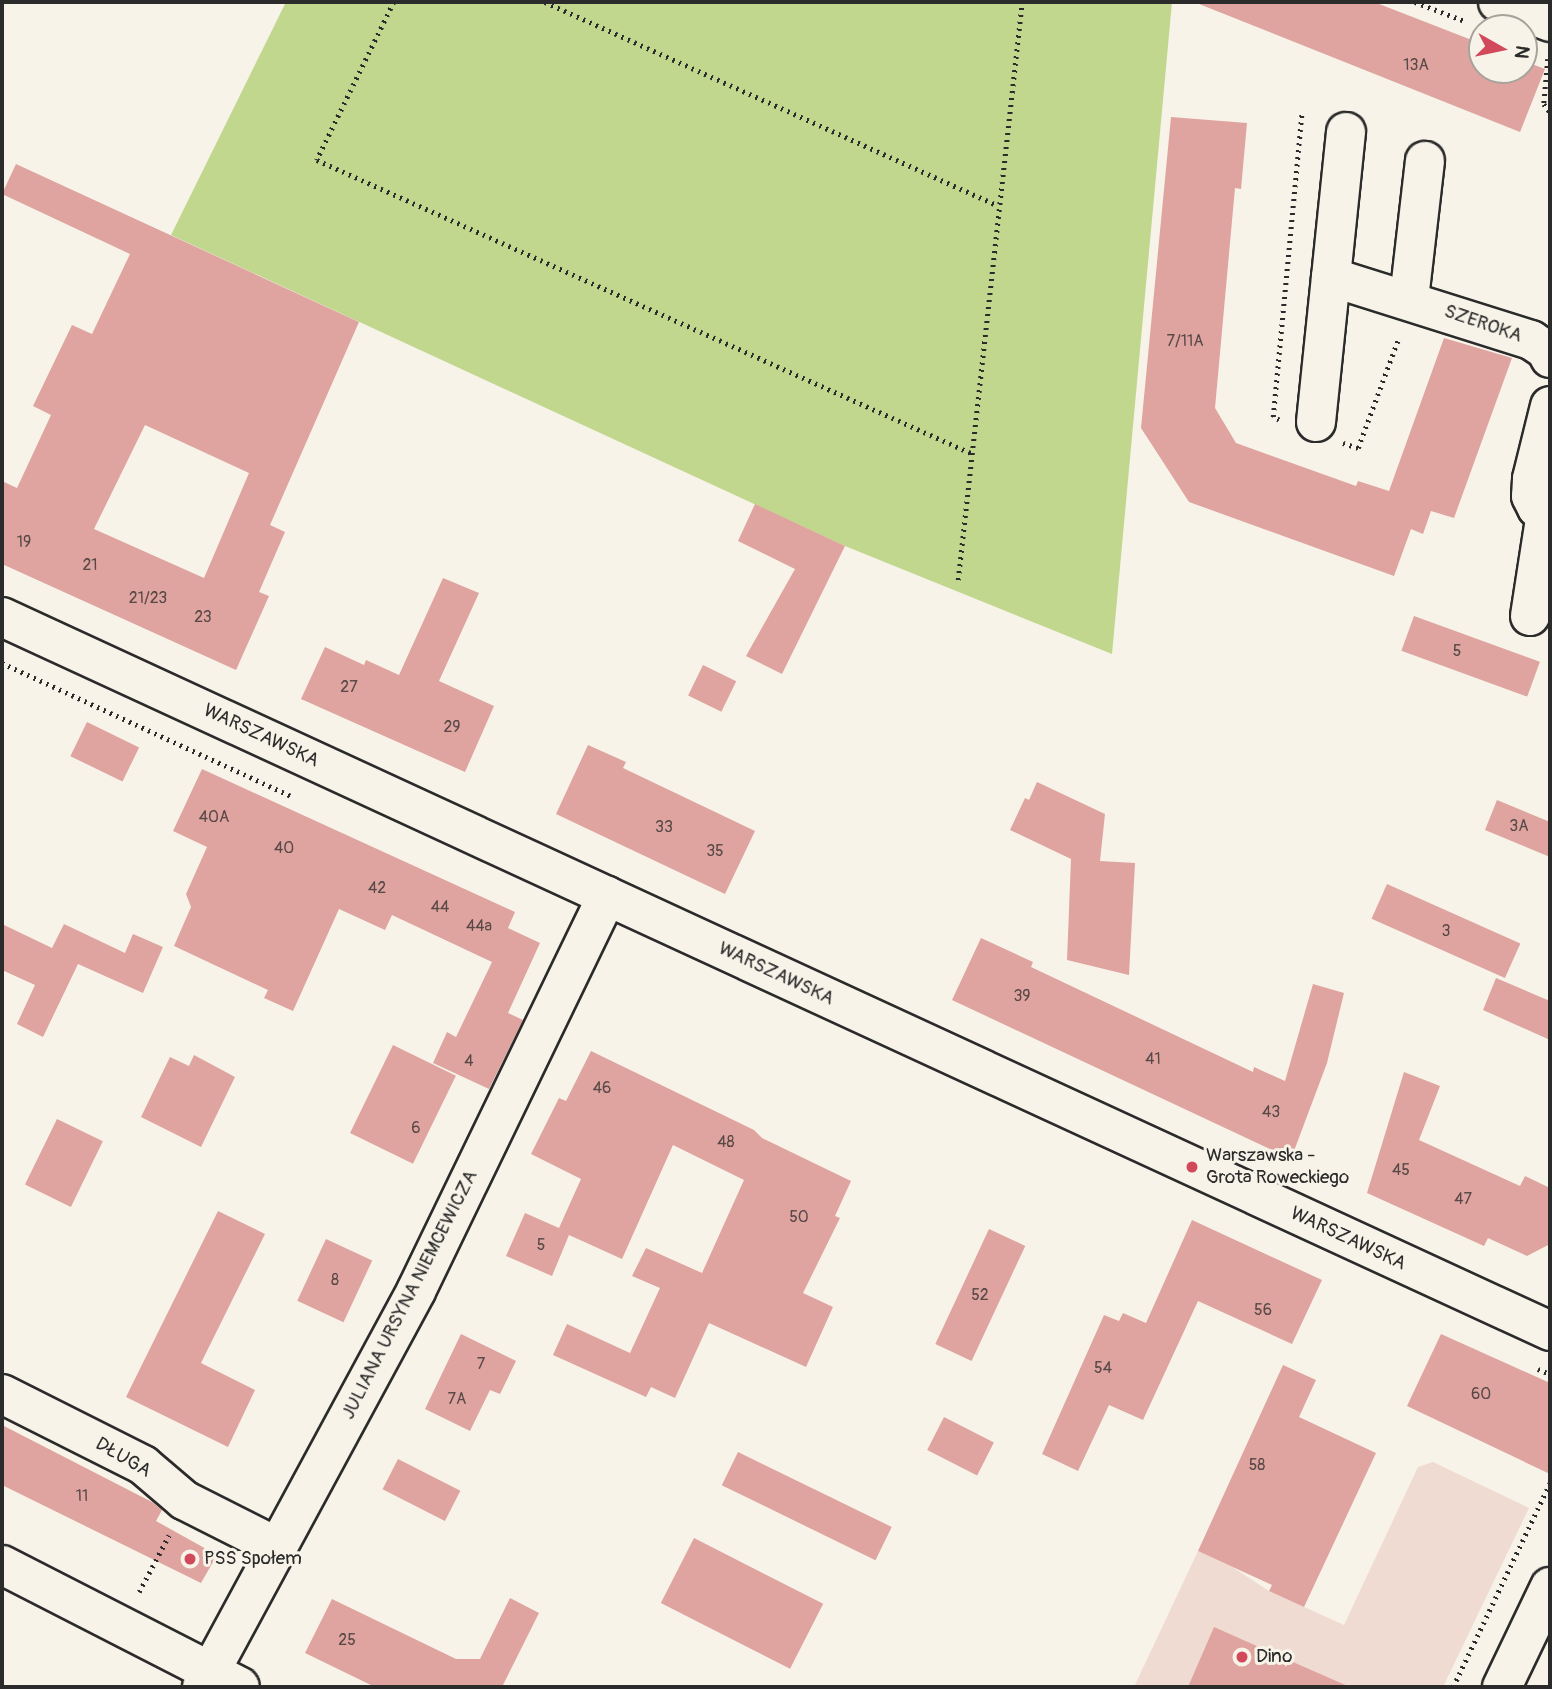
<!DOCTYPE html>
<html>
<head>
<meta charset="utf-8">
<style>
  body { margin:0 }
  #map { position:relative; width:1552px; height:1689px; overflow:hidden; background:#f7f3e8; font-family:Pangolin,sans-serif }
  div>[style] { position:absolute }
  .built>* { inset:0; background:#f0dbd2 }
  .green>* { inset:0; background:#c0d78d }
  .building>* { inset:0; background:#dfa49f; transform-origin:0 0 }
  .path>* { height:4.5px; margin-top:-2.25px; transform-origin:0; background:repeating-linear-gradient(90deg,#2b2b2b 0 2px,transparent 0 7px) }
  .roads { filter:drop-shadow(2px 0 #2b2b2b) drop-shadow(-2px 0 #2b2b2b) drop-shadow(0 2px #2b2b2b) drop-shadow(0 -2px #2b2b2b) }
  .minor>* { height:38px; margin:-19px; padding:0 19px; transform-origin:19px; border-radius:19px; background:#f7f3e8 }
  .major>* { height:38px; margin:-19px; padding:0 19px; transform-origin:19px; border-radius:19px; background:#f7f3e8 }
  .dots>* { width:19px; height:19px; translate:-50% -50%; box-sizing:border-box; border:4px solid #f7f3e8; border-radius:50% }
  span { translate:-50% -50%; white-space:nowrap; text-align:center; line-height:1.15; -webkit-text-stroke:6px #f7f3e8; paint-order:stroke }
  .number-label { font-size:16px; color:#584948 }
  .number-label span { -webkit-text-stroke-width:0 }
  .street-label { font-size:19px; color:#2b2b2b }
  .poi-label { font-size:19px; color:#2b2b2b }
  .left { translate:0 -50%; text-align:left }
  .frame { position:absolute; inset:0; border:4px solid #2b2b2b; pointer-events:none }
  .north { position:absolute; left:1468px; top:14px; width:70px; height:70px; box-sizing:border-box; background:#f7f3e8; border:2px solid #a5a39c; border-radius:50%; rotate:99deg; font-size:19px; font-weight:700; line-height:28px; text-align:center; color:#2b2b2b }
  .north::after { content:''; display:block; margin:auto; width:24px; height:32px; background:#d1495b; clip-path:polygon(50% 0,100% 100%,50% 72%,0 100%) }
</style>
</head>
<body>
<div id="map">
  <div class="built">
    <i style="clip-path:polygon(1433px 1462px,1529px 1508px,1443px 1687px,1134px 1687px,1198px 1551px,1231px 1566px,1269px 1591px,1344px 1625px,1418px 1467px)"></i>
  </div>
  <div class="green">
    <i style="clip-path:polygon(286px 2px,1172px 2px,1112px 654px,845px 546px,171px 235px)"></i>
  </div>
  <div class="building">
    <i style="clip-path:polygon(1194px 2px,1374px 2px,1482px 44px,1482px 70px,1524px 70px,1524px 61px,1545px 69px,1520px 132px)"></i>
    <i style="clip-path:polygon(1171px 117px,1247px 123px,1241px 189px,1235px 188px,1215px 408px,1236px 443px,1356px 486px,1358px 481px,1389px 491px,1444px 338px,1512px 358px,1454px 518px,1431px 511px,1423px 534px,1411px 529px,1394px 576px,1189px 502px,1141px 428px)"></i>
    <i style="clip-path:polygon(evenodd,16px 164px,359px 322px,270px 525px,285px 532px,259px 592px,269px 596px,236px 670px,2px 564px,2px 481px,17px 488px,51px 415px,33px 406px,72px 325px,92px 334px,130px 254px,2px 194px,16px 164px,145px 425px,249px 473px,204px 578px,94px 529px,145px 425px)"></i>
    <i style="clip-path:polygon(755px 504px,845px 546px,782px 674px,746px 656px,795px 569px,738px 541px)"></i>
    <i style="clip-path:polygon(443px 578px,479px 593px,439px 681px,494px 706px,465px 772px,301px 699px,325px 647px,364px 665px,366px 660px,399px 675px)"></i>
    <i style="left:1414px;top:616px;width:134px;height:37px;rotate:20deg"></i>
    <i style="left:703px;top:665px;width:37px;height:34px;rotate:26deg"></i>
    <i style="left:87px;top:722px;width:58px;height:38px;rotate:26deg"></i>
    <i style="clip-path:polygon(588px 745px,626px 762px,623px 768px,755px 831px,725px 894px,556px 814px)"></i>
    <i style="clip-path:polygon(202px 769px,515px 912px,508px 928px,540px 943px,508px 1013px,523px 1020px,489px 1089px,433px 1063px,447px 1032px,456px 1037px,492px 962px,392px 915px,385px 930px,339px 909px,293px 1011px,264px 998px,268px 990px,174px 946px,191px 907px,186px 894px,207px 847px,173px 831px)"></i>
    <i style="clip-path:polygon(1037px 782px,1105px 814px,1100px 861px,1135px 863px,1129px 975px,1067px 960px,1071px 859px,1010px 830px,1025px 798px,1029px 800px)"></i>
    <i style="clip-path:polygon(1497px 800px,1550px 822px,1550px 857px,1485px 830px)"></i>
    <i style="left:1387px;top:884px;width:146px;height:38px;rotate:24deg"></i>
    <i style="clip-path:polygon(2px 924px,52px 948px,64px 924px,125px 953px,133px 934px,163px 947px,143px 993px,78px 964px,43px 1037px,17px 1024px,35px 985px,2px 970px)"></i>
    <i style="clip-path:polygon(981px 938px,1033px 962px,1031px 967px,1253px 1072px,1254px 1067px,1285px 1081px,1313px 984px,1344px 993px,1327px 1063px,1291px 1159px,952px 1000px)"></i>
    <i style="clip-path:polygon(1496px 978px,1550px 1001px,1550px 1040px,1483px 1010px)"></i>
    <i style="left:393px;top:1045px;width:70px;height:98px;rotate:26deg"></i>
    <i style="clip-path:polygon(591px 1051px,754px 1130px,762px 1138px,851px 1181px,835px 1216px,840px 1218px,803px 1293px,833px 1307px,806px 1367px,709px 1323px,675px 1398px,651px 1387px,646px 1397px,553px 1355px,567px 1324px,630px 1353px,660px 1288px,632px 1276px,646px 1248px,702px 1273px,744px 1180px,673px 1145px,622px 1259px,569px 1235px,552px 1276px,506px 1256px,525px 1213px,559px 1228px,581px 1179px,531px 1154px,559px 1098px,566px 1101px)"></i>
    <i style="clip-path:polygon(194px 1055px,235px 1077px,201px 1147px,141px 1117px,170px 1057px,189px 1066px)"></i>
    <i style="clip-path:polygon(1404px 1072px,1440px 1086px,1419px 1140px,1520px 1186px,1525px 1176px,1550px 1188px,1550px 1244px,1527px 1256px,1488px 1238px,1484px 1246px,1367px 1193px)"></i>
    <i style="left:57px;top:1119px;width:51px;height:73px;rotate:26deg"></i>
    <i style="clip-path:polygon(218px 1211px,265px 1234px,201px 1363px,255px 1390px,228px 1447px,126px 1397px)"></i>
    <i style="clip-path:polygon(1192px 1220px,1322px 1280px,1292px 1344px,1198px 1301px,1143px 1420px,1109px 1405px,1078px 1471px,1042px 1454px,1104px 1315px,1119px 1321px,1123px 1313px,1146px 1323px)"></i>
    <i style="left:989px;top:1229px;width:40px;height:127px;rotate:25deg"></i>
    <i style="left:326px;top:1239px;width:51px;height:68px;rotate:25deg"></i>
    <i style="clip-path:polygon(461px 1334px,516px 1361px,500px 1394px,490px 1390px,470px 1431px,425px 1409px)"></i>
    <i style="clip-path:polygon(1441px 1334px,1550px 1383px,1550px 1474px,1407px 1406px)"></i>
    <i style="clip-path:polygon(1283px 1365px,1316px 1380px,1299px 1417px,1376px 1453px,1304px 1607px,1269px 1591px,1272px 1585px,1198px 1551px)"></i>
    <i style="left:944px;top:1417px;width:56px;height:37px;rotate:27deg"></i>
    <i style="clip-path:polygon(2px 1425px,152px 1502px,162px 1510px,156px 1521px,217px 1555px,201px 1583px,2px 1485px)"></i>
    <i style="left:738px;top:1452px;width:171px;height:37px;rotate:26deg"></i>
    <i style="left:398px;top:1459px;width:70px;height:34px;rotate:27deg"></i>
    <i style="left:694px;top:1538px;width:145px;height:73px;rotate:27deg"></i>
    <i style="clip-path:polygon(510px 1598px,539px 1613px,502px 1687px,375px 1687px,305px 1653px,332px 1599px,456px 1659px,480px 1659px)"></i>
    <i style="clip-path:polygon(1214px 1627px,1268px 1651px,1350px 1687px,1188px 1687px)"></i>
  </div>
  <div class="path">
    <i style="left:394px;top:2px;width:176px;rotate:116deg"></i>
    <i style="left:317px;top:160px;width:719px;rotate:24.14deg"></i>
    <i style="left:545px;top:2px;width:495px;rotate:24.2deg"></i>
    <i style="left:1415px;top:2px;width:53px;rotate:20.8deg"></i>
    <i style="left:1548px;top:59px;width:45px;rotate:95.1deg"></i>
    <i style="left:1544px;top:104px;width:10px;rotate:53deg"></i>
    <i style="left:1279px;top:420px;width:7px;rotate:-153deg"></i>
    <i style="left:1273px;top:417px;width:306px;rotate:-84.6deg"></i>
    <i style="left:1343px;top:443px;width:16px;rotate:18deg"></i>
    <i style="left:1358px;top:448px;width:118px;rotate:-69.7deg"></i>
    <i style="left:958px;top:580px;width:582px;rotate:-83.68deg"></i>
    <i style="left:2px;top:663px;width:320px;rotate:24.7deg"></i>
    <i style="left:1538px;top:1369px;width:13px;rotate:23deg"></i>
    <i style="left:139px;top:1592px;width:64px;rotate:-62.2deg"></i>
    <i style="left:1453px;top:1687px;width:226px;rotate:-64.6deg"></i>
  </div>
  <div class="roads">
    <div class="minor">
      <i style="left:1498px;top:2px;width:56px;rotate:21deg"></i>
      <i style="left:1346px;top:132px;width:146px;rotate:95.9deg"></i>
      <i style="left:1331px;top:277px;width:210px;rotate:17.5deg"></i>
      <i style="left:1531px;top:340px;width:18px;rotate:34deg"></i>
      <i style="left:1546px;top:350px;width:9px;rotate:63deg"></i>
      <i style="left:1409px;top:299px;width:139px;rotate:-83.4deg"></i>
      <i style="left:1550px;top:406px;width:75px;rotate:103.9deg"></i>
      <i style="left:1532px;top:479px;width:17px;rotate:93deg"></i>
      <i style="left:1531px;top:496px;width:13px;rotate:63deg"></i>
      <i style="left:1537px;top:508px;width:14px;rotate:25deg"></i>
      <i style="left:1316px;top:422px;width:146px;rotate:-84.1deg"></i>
      <i style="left:1530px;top:616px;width:104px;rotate:-81.2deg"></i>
      <i style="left:2px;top:1394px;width:158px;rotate:26.7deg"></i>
      <i style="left:143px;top:1465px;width:54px;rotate:40.5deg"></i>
      <i style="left:184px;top:1500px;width:104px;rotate:26.8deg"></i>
      <i style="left:2px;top:1565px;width:267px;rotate:27.1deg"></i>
      <i style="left:202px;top:1687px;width:450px;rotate:-61.6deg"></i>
      <i style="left:416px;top:1291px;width:439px;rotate:-64.2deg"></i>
      <i style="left:1502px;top:1687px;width:111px;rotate:-64.4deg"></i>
    </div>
    <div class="major">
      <i style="left:2px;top:617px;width:1705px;rotate:24.76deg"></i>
    </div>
  </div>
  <div class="dots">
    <i style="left:1192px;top:1167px;background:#d1495b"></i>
    <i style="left:190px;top:1559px;background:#d1495b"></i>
    <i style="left:1242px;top:1657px;background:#d1495b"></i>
  </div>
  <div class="number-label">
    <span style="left:1416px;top:65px">13A</span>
    <span style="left:1185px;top:341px">7/11A</span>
    <span style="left:24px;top:542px">19</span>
    <span style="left:90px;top:565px">21</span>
    <span style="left:148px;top:598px">21/23</span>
    <span style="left:203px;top:617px">23</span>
    <span style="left:1457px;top:651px">5</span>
    <span style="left:349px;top:687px">27</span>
    <span style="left:452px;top:727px">29</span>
    <span style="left:214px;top:817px">40A</span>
    <span style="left:1519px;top:826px">3A</span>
    <span style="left:664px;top:827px">33</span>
    <span style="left:284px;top:848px">40</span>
    <span style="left:715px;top:851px">35</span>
    <span style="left:377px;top:888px">42</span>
    <span style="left:440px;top:907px">44</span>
    <span style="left:479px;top:926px">44a</span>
    <span style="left:1446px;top:931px">3</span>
    <span style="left:1022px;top:996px">39</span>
    <span style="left:1153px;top:1059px">41</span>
    <span style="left:469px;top:1061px">4</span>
    <span style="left:602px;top:1088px">46</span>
    <span style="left:1271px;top:1112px">43</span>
    <span style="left:416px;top:1128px">6</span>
    <span style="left:726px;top:1142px">48</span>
    <span style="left:1401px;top:1170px">45</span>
    <span style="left:1463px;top:1199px">47</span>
    <span style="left:799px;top:1217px">50</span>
    <span style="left:541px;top:1245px">5</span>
    <span style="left:335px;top:1280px">8</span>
    <span style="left:980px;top:1295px">52</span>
    <span style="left:1263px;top:1310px">56</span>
    <span style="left:481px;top:1364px">7</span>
    <span style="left:1103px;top:1368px">54</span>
    <span style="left:1481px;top:1394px">60</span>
    <span style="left:457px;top:1399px">7A</span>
    <span style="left:1257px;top:1465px">58</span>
    <span style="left:82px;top:1496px">11</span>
    <span style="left:347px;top:1640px">25</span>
  </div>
  <div class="street-label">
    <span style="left:1483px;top:324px;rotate:19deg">SZEROKA</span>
    <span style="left:261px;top:736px;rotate:25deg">WARSZAWSKA</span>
    <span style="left:776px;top:974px;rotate:25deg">WARSZAWSKA</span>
    <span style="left:1348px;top:1239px;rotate:25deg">WARSZAWSKA</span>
    <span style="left:410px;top:1295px;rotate:-63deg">JULIANA URSYNA NIEMCEWICZA</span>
    <span style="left:123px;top:1458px;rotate:30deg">DŁUGA</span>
  </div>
  <div class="poi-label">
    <span class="left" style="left:1206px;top:1167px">Warszawska -<br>Grota Roweckiego</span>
    <span class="left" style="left:204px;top:1559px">PSS Społem</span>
    <span class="left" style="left:1256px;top:1657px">Dino</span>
  </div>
  <div class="frame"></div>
  <div class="north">N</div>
</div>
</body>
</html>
